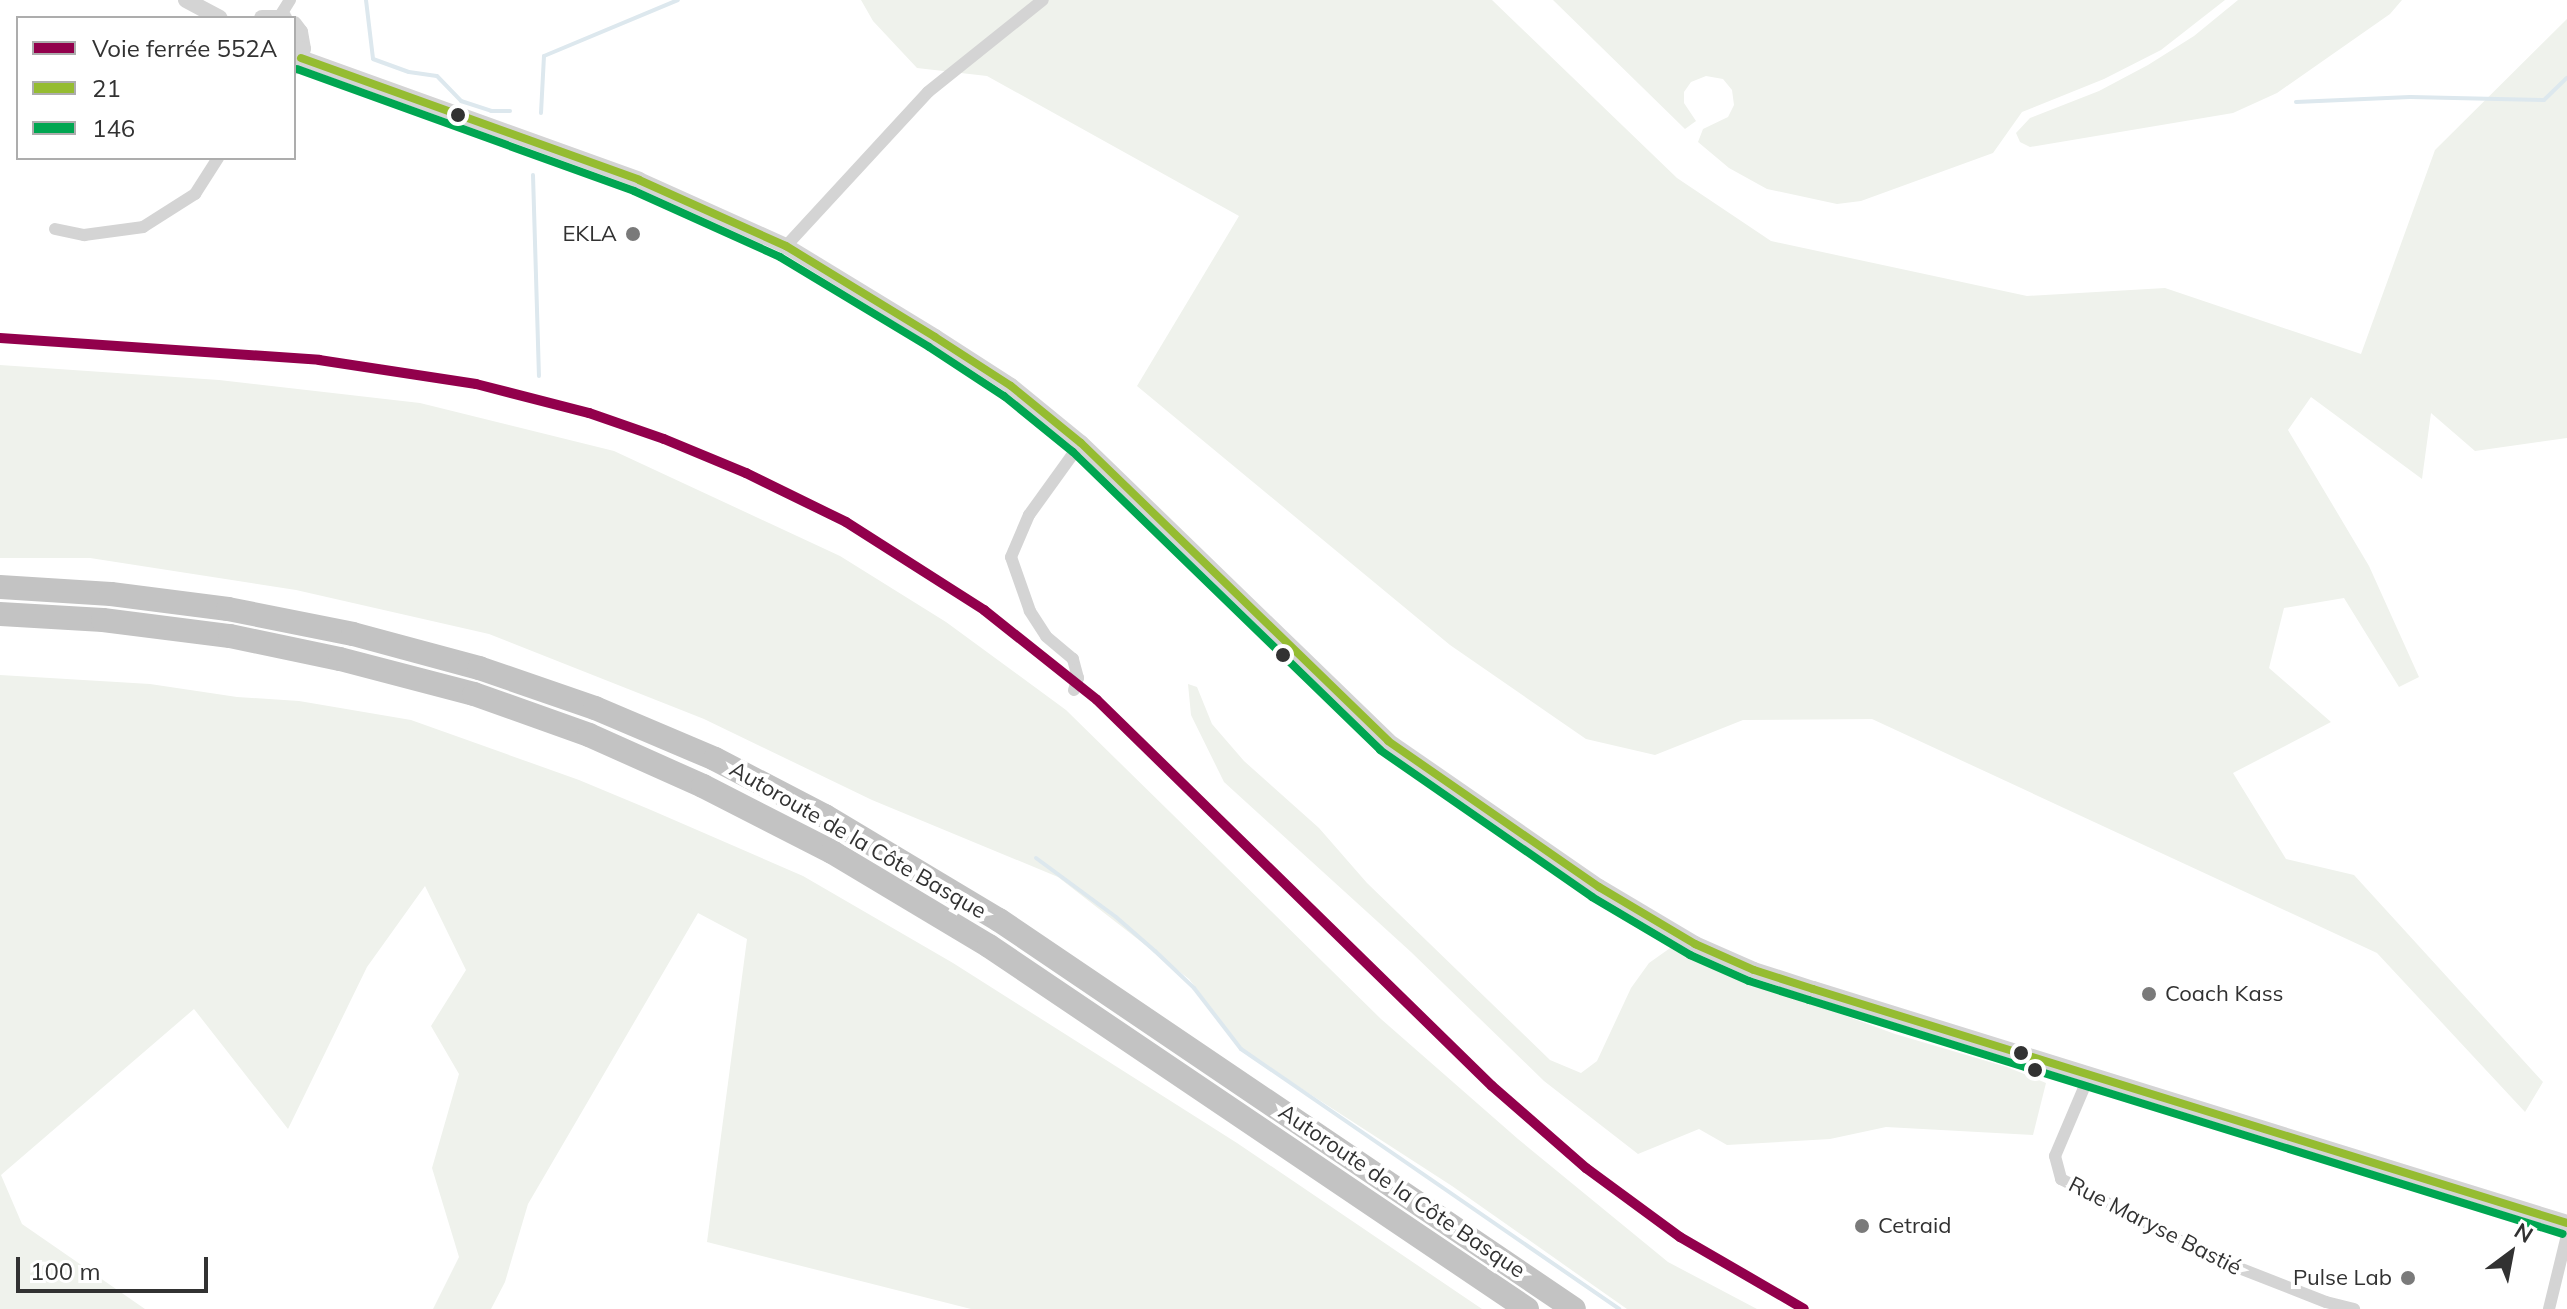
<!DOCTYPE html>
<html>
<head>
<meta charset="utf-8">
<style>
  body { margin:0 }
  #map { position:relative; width:2567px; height:1309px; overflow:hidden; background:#fff; font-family:Mulish,sans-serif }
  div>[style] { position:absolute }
  .green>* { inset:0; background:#eff2ec }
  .stream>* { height:4px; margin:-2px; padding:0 2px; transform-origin:2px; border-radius:2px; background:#dde8ee }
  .minor>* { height:12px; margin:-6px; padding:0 6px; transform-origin:6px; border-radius:6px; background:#d4d4d4 }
  .tertiary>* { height:16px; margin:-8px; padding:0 8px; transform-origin:8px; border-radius:8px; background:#d4d4d4 }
  .motorway>* { height:24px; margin:-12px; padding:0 12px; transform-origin:12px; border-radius:12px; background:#c3c3c3 }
  .bus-1>* { height:8px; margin:-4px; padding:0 4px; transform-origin:4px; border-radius:4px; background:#95bc31 }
  .bus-2>* { height:8px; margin:-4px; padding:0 4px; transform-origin:4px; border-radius:4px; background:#00a651 }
  .rail-1>* { height:10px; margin:-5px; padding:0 5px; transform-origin:5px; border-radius:5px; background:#92004c }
  .dots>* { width:22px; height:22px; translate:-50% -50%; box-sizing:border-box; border:4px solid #fff; border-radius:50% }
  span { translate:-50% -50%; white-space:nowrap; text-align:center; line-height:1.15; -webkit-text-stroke:8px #fff; paint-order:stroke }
  .poi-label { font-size:22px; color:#323232 }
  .right { translate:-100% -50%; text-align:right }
  .left { translate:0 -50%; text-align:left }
  .street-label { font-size:22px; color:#323232 }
  .legend { position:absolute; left:16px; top:16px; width:280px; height:144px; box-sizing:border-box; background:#fff; border:2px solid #adadad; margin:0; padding:10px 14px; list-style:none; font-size:24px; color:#323232 }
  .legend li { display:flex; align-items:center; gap:16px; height:40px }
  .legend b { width:40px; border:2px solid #adadad }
  .north { position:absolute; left:2471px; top:1213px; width:80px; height:80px; -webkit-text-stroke:6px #fff; paint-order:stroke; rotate:32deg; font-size:22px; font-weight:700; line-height:32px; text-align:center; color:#323232 }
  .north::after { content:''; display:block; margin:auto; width:28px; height:36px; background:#323232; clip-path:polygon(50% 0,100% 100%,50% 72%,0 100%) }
  .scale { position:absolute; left:16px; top:1257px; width:192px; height:36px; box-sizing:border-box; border:4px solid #323232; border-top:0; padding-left:10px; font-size:24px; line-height:28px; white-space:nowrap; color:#323232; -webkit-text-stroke:6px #fff; paint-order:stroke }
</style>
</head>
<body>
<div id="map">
  <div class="green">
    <i style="clip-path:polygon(861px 0,1492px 0,1677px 178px,1771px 241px,2027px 296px,2165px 288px,2361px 354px,2435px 150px,2567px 19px,2567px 438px,2475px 451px,2431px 413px,2422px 479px,2311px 397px,2288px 430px,2369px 566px,2419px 677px,2399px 687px,2344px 598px,2284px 608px,2269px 668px,2331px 722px,2233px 773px,2286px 859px,2354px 875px,2543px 1082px,2525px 1112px,2377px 953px,1872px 719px,1743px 720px,1655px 755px,1586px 739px,1450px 645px,1137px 386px,1239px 216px,987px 76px,917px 68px,873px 21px)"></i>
    <i style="clip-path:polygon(1553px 0,2225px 0,2161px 50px,2104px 79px,2022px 112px,1993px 153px,1861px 201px,1837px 204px,1767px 189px,1729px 168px,1698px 142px,1703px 129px,1728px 117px,1734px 105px,1732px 90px,1723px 79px,1706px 76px,1691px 82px,1684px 92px,1684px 103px,1696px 121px,1685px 129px)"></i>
    <i style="clip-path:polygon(2238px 0,2402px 0,2390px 14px,2277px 93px,2233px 113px,2030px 147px,2020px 142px,2016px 133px,2030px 118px,2099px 91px,2148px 65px,2194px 36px)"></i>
    <i style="clip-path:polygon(0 365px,219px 380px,420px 403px,614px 451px,840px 556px,946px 622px,1066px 710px,1381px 1019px,1518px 1139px,1668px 1262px,1757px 1309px,1627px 1309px,1452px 1186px,1245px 1052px,1189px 979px,1058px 877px,872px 800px,704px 719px,489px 634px,296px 590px,90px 558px,0 558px)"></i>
    <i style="clip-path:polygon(0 675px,150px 684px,237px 697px,299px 701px,411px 720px,579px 780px,651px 810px,803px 876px,953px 963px,1237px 1143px,1482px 1309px,971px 1309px,707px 1242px,747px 939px,698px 913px,528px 1204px,505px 1282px,491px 1309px,433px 1309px,459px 1257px,432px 1168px,459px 1074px,431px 1026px,466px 970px,425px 886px,367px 967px,288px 1129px,194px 1009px,1px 1175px,22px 1224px,145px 1309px,0 1309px)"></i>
    <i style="clip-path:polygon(1188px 684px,1197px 687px,1212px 724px,1244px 761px,1319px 828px,1367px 883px,1550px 1060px,1581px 1073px,1597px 1061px,1631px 988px,1649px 963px,1673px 946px,1781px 992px,1895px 1034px,2007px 1067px,2046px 1083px,2033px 1135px,1886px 1127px,1830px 1139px,1727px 1145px,1699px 1129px,1638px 1154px,1544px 1081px,1411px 952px,1224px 782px,1191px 715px)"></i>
  </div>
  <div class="stream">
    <i style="left:366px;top:0;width:59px;rotate:83.2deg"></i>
    <i style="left:373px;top:59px;width:38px;rotate:20deg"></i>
    <i style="left:409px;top:72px;width:28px;rotate:8deg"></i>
    <i style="left:437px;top:76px;width:35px;rotate:46deg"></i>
    <i style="left:461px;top:101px;width:32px;rotate:18deg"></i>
    <i style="left:491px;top:111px;width:19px"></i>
    <i style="left:2296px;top:102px;width:114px;rotate:-2.5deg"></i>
    <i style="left:2410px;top:97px;width:134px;rotate:1.3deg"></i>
    <i style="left:2544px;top:100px;width:32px;rotate:-44deg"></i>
    <i style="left:541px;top:113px;width:57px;rotate:-87deg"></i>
    <i style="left:544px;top:56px;width:145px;rotate:-22.7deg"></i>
    <i style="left:533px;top:175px;width:201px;rotate:88.3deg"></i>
    <i style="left:1036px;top:858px;width:99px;rotate:36.4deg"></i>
    <i style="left:1116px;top:917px;width:52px;rotate:41.1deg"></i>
    <i style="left:1155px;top:951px;width:54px;rotate:43.5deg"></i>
    <i style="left:1194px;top:988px;width:77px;rotate:52.4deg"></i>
    <i style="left:1241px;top:1049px;width:459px;rotate:34.5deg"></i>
  </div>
  <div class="minor">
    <i style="left:280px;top:16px;width:19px;rotate:-58deg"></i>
    <i style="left:55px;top:229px;width:30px;rotate:12deg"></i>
    <i style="left:84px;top:235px;width:60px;rotate:-7.7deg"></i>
    <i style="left:143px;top:227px;width:62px;rotate:-32.4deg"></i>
    <i style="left:195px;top:194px;width:43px;rotate:-57.4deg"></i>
    <i style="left:786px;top:246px;width:209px;rotate:-47.3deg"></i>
    <i style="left:928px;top:92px;width:147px;rotate:-38.7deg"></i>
    <i style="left:1074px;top:690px;width:13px;rotate:-72deg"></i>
    <i style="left:1078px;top:678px;width:20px;rotate:-105deg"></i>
    <i style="left:1073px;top:659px;width:35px;rotate:-140deg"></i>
    <i style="left:1046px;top:636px;width:30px;rotate:-123deg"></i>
    <i style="left:1030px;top:611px;width:57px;rotate:-109.4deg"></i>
    <i style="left:1011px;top:557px;width:46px;rotate:-66.8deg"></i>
    <i style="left:1029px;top:515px;width:89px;rotate:-54.2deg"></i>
    <i style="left:2089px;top:1076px;width:87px;rotate:113deg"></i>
    <i style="left:2055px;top:1156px;width:24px;rotate:75deg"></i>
    <i style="left:2061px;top:1179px;width:169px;rotate:27.5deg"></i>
    <i style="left:2211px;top:1257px;width:123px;rotate:21.4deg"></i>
    <i style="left:2326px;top:1302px;width:29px;rotate:14deg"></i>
    <i style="left:2549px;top:1309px;width:76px;rotate:-76.3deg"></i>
  </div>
  <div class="tertiary">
    <i style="left:186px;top:0;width:38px;rotate:28deg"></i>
    <i style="left:262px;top:18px;width:22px"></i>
    <i style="left:294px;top:24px;width:10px;rotate:53deg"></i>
    <i style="left:300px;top:32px;width:17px;rotate:80deg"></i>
    <i style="left:303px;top:49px;width:19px;rotate:115deg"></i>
    <i style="left:301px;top:58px;width:359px;rotate:19.8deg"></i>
    <i style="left:639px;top:180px;width:161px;rotate:24.2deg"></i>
    <i style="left:786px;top:246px;width:175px;rotate:31.4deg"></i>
    <i style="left:935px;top:337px;width:90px;rotate:32.8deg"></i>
    <i style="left:1011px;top:386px;width:90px;rotate:39.2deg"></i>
    <i style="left:1081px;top:443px;width:428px;rotate:44.1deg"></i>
    <i style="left:1388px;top:741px;width:257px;rotate:34.7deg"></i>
    <i style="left:1599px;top:887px;width:112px;rotate:30.7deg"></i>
    <i style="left:1695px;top:944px;width:64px;rotate:23.8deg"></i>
    <i style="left:1754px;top:970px;width:62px;rotate:17.9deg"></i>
    <i style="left:1813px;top:989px;width:789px;rotate:17.24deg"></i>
  </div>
  <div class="motorway">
    <i style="left:0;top:587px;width:111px;rotate:3.6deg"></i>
    <i style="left:111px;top:594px;width:118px;rotate:7.3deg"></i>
    <i style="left:228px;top:609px;width:127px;rotate:11.3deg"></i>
    <i style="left:353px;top:634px;width:131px;rotate:15.1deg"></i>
    <i style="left:479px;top:668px;width:123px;rotate:19deg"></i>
    <i style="left:595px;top:708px;width:130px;rotate:23deg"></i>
    <i style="left:715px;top:759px;width:124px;rotate:27.4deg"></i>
    <i style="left:825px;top:816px;width:203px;rotate:30.9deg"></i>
    <i style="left:999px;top:920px;width:694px;rotate:34.08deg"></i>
    <i style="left:0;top:614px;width:103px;rotate:3.3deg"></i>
    <i style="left:103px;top:620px;width:128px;rotate:7.2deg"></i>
    <i style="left:230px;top:636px;width:112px;rotate:11.8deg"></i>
    <i style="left:340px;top:659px;width:138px;rotate:14.6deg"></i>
    <i style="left:474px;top:694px;width:122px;rotate:19.6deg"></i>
    <i style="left:589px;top:735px;width:125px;rotate:24.1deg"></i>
    <i style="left:703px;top:786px;width:145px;rotate:27.1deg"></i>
    <i style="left:832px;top:852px;width:183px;rotate:30.9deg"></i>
    <i style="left:989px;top:946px;width:649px;rotate:34.01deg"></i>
  </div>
  <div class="bus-1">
    <i style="left:301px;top:58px;width:359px;rotate:19.8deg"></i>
    <i style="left:639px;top:180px;width:161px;rotate:24.2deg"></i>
    <i style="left:786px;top:246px;width:175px;rotate:31.4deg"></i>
    <i style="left:935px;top:337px;width:90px;rotate:32.8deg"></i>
    <i style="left:1011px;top:386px;width:90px;rotate:39.2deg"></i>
    <i style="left:1081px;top:443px;width:428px;rotate:44.1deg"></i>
    <i style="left:1388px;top:741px;width:257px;rotate:34.7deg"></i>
    <i style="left:1599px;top:887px;width:112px;rotate:30.7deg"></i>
    <i style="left:1695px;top:944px;width:64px;rotate:23.8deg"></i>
    <i style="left:1754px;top:970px;width:62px;rotate:17.9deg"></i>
    <i style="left:1813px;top:989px;width:789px;rotate:17.24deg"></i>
  </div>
  <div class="bus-2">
    <i style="left:297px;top:69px;width:358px;rotate:19.9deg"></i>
    <i style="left:634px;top:191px;width:160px;rotate:24.3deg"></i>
    <i style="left:780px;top:257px;width:174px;rotate:31.1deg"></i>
    <i style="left:929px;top:347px;width:90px;rotate:33.2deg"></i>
    <i style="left:1004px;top:396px;width:89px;rotate:39.1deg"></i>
    <i style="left:1073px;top:452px;width:428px;rotate:44.1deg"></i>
    <i style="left:1380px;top:750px;width:258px;rotate:34.7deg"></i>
    <i style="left:1592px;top:897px;width:114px;rotate:30.6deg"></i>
    <i style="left:1690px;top:955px;width:64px;rotate:23.8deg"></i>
    <i style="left:1749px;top:981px;width:63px;rotate:17.6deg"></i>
    <i style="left:1809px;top:1000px;width:789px;rotate:17.24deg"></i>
  </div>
  <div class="rail-1">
    <i style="left:0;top:338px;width:320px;rotate:3.9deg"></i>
    <i style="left:319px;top:360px;width:159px;rotate:8.7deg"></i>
    <i style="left:476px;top:384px;width:117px;rotate:14.4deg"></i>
    <i style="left:589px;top:413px;width:79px;rotate:19.1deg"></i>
    <i style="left:664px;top:439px;width:89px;rotate:22.5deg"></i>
    <i style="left:746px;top:473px;width:111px;rotate:26.1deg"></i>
    <i style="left:846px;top:522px;width:164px;rotate:32.5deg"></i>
    <i style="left:984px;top:610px;width:144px;rotate:38.5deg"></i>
    <i style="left:1097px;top:700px;width:552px;rotate:44.34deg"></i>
    <i style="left:1492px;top:1086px;width:125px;rotate:41.1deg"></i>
    <i style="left:1586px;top:1168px;width:117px;rotate:36.3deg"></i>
    <i style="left:1680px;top:1237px;width:143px;rotate:30.1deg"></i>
  </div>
  <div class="dots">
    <i style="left:458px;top:115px;background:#323232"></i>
    <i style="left:633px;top:234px;background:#7a7a7a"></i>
    <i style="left:1283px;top:655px;background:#323232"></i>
    <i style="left:2149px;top:994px;background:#7a7a7a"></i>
    <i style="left:2021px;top:1053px;background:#323232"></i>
    <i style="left:2035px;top:1070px;background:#323232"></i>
    <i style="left:1862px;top:1226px;background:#7a7a7a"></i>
    <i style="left:2408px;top:1278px;background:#7a7a7a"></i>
  </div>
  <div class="poi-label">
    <span class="right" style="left:617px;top:234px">EKLA</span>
    <span class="left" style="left:2165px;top:994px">Coach Kass</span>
    <span class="left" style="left:1878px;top:1226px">Cetraid</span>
    <span class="right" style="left:2392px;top:1278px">Pulse Lab</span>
  </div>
  <div class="street-label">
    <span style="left:858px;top:840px;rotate:30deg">Autoroute de la Côte Basque</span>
    <span style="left:1402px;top:1191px;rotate:34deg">Autoroute de la Côte Basque</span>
    <span style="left:2155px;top:1226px;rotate:27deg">Rue Maryse Bastié</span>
  </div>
  <ul class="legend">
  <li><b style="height:10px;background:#92004c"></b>Voie ferrée 552A</li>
  <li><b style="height:10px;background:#95bc31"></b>21</li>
  <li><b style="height:10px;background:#00a651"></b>146</li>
  </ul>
  <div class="north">N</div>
  <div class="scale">100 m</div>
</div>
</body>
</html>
